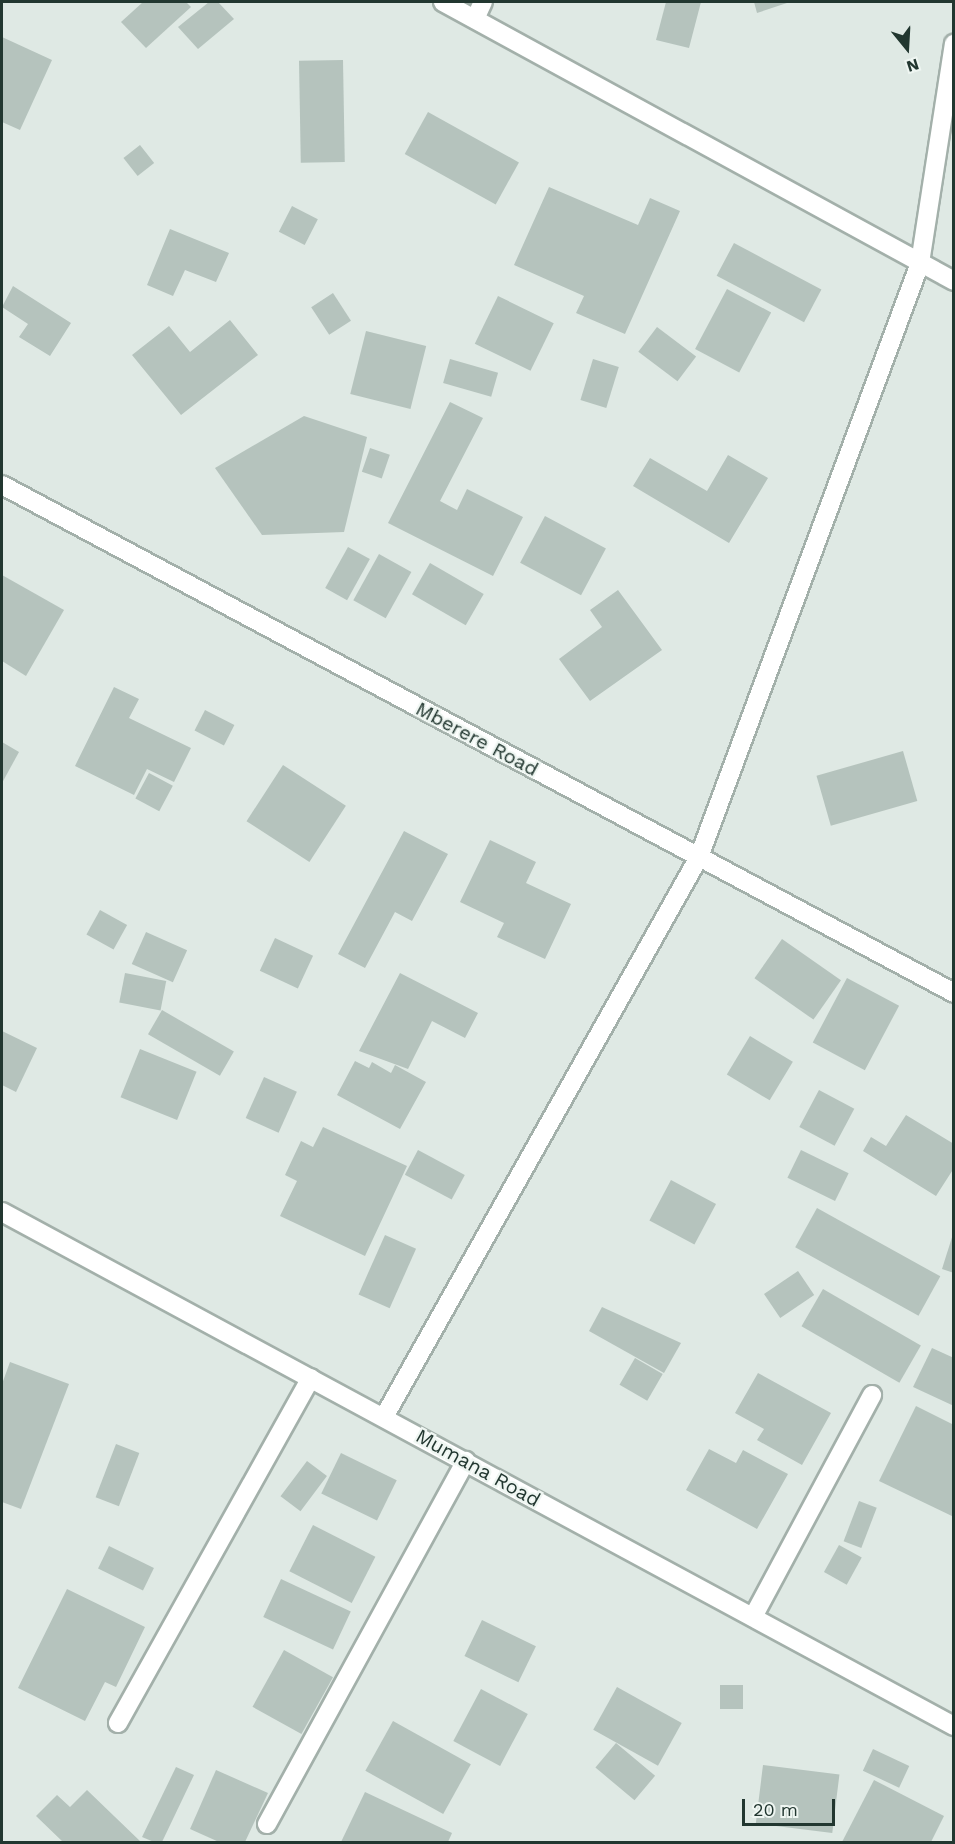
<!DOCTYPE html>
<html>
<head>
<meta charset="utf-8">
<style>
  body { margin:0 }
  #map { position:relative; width:955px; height:1844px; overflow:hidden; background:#dfe9e4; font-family:"Work Sans",sans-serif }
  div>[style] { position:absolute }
  .building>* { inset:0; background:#b5c3bd; transform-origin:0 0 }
  .roads { filter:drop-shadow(2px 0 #a3b0aa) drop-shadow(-2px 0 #a3b0aa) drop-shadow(0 2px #a3b0aa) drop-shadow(0 -2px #a3b0aa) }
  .street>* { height:18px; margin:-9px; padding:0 9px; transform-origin:9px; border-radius:9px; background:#fff }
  span { translate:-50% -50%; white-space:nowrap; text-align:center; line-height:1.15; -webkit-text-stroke:4.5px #eff6f2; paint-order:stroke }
  .street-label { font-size:20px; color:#223730 }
  .frame { position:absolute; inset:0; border:3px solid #223730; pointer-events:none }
  .north { position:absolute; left:877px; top:18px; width:60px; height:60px; -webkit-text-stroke:4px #eff6f2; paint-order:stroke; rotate:162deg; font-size:16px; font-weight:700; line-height:24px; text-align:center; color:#223730 }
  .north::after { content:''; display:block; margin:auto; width:21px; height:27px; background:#223730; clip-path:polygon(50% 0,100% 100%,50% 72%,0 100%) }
  .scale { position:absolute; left:742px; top:1799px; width:93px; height:27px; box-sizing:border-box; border:3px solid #223730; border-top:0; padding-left:8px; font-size:18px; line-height:21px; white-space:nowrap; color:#223730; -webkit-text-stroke:4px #eff6f2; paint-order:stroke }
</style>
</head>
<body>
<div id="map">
  <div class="building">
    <i style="clip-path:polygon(143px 2px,186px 2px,191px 7px,146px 48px,121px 22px)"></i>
    <i style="clip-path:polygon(209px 2px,218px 2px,234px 19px,198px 49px,178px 27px)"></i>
    <i style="clip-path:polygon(666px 2px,701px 2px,689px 48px,656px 40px)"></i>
    <i style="clip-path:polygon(754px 2px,790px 2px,757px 13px)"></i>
    <i style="clip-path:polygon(2px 37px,52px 60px,20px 130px,2px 122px)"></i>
    <i style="left:343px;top:60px;width:102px;height:44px;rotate:89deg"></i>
    <i style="left:428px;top:112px;width:104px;height:48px;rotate:29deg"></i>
    <i style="left:140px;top:145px;width:23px;height:21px;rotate:52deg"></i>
    <i style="clip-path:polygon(549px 187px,638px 225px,650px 198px,680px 211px,625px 334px,576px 313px,584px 296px,514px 265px)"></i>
    <i style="left:292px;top:206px;width:29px;height:29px;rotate:27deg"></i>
    <i style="clip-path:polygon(170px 229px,229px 253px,216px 282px,185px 270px,173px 296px,147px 285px)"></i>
    <i style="left:734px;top:243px;width:99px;height:37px;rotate:28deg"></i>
    <i style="clip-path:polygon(13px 286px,71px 323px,50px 356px,19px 337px,28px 324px,2px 307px)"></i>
    <i style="left:727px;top:289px;width:50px;height:68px;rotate:28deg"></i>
    <i style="left:333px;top:293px;width:33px;height:26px;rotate:57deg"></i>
    <i style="left:498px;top:296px;width:62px;height:53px;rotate:26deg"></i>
    <i style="clip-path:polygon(230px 320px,258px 355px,181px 415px,132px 355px,169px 326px,190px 352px)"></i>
    <i style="left:657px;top:327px;width:49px;height:31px;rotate:37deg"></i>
    <i style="left:366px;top:331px;width:62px;height:65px;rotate:14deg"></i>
    <i style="left:450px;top:359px;width:50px;height:25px;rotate:16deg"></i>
    <i style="left:593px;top:359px;width:27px;height:43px;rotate:17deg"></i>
    <i style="clip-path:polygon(450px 402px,483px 418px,440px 501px,457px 510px,467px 489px,523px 517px,493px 576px,388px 523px)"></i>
    <i style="clip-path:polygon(304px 416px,367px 437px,344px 532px,262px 535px,215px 468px)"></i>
    <i style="left:370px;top:448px;width:21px;height:25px;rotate:19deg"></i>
    <i style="clip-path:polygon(728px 455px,768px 478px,729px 543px,633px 486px,650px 458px,707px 491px)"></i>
    <i style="left:545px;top:516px;width:69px;height:53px;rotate:28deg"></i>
    <i style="left:348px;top:547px;width:25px;height:47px;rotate:29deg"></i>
    <i style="left:379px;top:554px;width:37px;height:53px;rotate:29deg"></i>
    <i style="left:430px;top:563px;width:62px;height:36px;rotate:30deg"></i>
    <i style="clip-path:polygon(2px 575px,64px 610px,26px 676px,2px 661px)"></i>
    <i style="clip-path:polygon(618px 590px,662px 650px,590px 701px,559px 659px,602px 627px,590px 610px)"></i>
    <i style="clip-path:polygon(114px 687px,139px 699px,129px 718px,191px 748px,174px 782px,147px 769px,134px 795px,75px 766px)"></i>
    <i style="left:205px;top:710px;width:33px;height:23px;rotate:27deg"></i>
    <i style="clip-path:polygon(2px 742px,19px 752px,2px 783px)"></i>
    <i style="left:903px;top:751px;width:52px;height:90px;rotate:74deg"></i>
    <i style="left:283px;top:765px;width:75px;height:67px;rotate:33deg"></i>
    <i style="left:149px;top:773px;width:27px;height:29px;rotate:28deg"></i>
    <i style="clip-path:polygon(404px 831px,448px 854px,412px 921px,395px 912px,365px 968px,338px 954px)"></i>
    <i style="clip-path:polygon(490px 840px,536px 862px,526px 883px,571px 904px,545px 959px,497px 937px,504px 923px,460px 902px)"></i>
    <i style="left:100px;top:910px;width:31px;height:28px;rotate:29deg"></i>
    <i style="left:146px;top:932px;width:45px;height:35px;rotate:24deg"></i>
    <i style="left:275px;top:938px;width:42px;height:36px;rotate:25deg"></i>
    <i style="left:782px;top:939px;width:72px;height:48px;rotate:35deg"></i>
    <i style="left:125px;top:973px;width:42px;height:30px;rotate:11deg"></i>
    <i style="clip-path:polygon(400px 973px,478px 1013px,465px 1038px,432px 1021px,408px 1069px,359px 1051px)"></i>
    <i style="left:847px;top:978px;width:59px;height:73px;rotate:28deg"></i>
    <i style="left:162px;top:1010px;width:83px;height:28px;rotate:30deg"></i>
    <i style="clip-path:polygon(2px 1031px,37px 1048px,16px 1092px,2px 1085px)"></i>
    <i style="left:750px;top:1036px;width:50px;height:45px;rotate:31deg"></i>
    <i style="left:140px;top:1049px;width:61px;height:52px;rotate:22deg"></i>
    <i style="clip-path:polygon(355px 1061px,369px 1068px,372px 1062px,391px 1073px,395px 1065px,426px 1082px,400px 1129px,337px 1095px)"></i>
    <i style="left:264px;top:1077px;width:36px;height:45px;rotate:24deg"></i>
    <i style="left:819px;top:1090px;width:40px;height:42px;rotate:28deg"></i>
    <i style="clip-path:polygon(906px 1115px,954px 1144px,954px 1168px,936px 1196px,863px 1151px,871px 1137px,886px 1146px)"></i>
    <i style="clip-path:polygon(323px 1127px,407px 1166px,365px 1256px,280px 1216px,297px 1181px,285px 1175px,301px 1141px,313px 1147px)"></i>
    <i style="left:418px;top:1150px;width:53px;height:28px;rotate:28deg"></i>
    <i style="left:801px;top:1150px;width:53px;height:31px;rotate:26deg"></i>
    <i style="left:671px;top:1180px;width:51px;height:46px;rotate:28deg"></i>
    <i style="left:817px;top:1208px;width:141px;height:45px;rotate:29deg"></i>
    <i style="clip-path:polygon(953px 1234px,954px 1234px,954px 1273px,942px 1269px)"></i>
    <i style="left:385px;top:1235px;width:34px;height:65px;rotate:24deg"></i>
    <i style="left:798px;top:1271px;width:29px;height:41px;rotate:56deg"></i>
    <i style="left:823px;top:1289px;width:113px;height:43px;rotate:30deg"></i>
    <i style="clip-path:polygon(602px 1307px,681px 1343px,664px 1373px,589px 1331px)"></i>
    <i style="clip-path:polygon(932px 1348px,954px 1358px,954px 1406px,913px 1387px)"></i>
    <i style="left:635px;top:1358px;width:32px;height:31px;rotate:30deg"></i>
    <i style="clip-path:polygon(10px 1362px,69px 1384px,21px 1509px,2px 1502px,2px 1384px)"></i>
    <i style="clip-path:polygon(758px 1373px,831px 1413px,802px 1465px,757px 1440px,764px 1429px,735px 1413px)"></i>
    <i style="clip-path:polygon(916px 1406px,954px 1425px,954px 1517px,879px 1481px)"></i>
    <i style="left:116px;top:1444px;width:25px;height:57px;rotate:21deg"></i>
    <i style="clip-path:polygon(709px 1449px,736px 1463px,743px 1450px,788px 1474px,757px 1529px,686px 1490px)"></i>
    <i style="left:341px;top:1453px;width:62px;height:45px;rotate:26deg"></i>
    <i style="left:307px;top:1461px;width:25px;height:44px;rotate:37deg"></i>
    <i style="left:859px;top:1501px;width:19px;height:43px;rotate:21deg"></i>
    <i style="left:313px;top:1525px;width:70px;height:52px;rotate:27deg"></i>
    <i style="left:839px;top:1545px;width:26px;height:31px;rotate:29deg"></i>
    <i style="left:109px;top:1546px;width:50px;height:25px;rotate:26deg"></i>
    <i style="left:281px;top:1579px;width:77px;height:42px;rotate:25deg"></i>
    <i style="clip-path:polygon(67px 1589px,145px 1627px,116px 1687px,105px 1682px,85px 1721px,18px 1688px)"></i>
    <i style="left:482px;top:1620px;width:60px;height:40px;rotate:26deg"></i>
    <i style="left:284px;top:1650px;width:56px;height:65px;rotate:29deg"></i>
    <i style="left:720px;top:1685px;width:23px;height:24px"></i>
    <i style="left:617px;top:1687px;width:74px;height:49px;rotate:29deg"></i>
    <i style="left:481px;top:1689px;width:53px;height:59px;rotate:28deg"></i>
    <i style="left:393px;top:1721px;width:89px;height:57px;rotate:29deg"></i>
    <i style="left:616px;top:1743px;width:51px;height:32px;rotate:40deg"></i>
    <i style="left:873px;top:1749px;width:40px;height:24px;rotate:25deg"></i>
    <i style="left:763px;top:1765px;width:77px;height:59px;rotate:7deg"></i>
    <i style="clip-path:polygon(176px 1767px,194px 1775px,162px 1842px,154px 1842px,142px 1837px)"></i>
    <i style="clip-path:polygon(216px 1770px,268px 1793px,245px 1842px,219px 1842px,190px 1829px)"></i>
    <i style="clip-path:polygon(874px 1780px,944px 1816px,931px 1842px,842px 1842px)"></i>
    <i style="clip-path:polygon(87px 1790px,141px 1842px,63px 1842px,36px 1816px,57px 1795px,70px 1807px)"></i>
    <i style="clip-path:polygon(365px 1792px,452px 1833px,448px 1842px,341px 1842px)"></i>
  </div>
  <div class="roads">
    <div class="street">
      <i style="left:443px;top:2px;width:582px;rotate:28.63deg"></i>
      <i style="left:475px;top:19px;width:19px;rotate:-65deg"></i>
      <i style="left:2px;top:485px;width:1079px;rotate:28.08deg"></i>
      <i style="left:2px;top:1212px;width:1082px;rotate:28.37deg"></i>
      <i style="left:384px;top:1417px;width:643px;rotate:-60.64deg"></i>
      <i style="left:699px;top:857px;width:634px;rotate:-69.59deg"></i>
      <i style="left:920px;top:263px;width:222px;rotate:-81.2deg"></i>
      <i style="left:753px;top:1617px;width:252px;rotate:-61.8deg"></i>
      <i style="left:118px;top:1723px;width:395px;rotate:-60.8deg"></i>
      <i style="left:267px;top:1824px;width:414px;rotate:-61.3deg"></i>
    </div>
  </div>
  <div class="street-label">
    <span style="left:477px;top:739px;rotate:28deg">Mberere Road</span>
    <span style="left:478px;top:1468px;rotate:29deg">Mumana Road</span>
  </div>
  <div class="frame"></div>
  <div class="north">N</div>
  <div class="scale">20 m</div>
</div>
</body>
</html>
